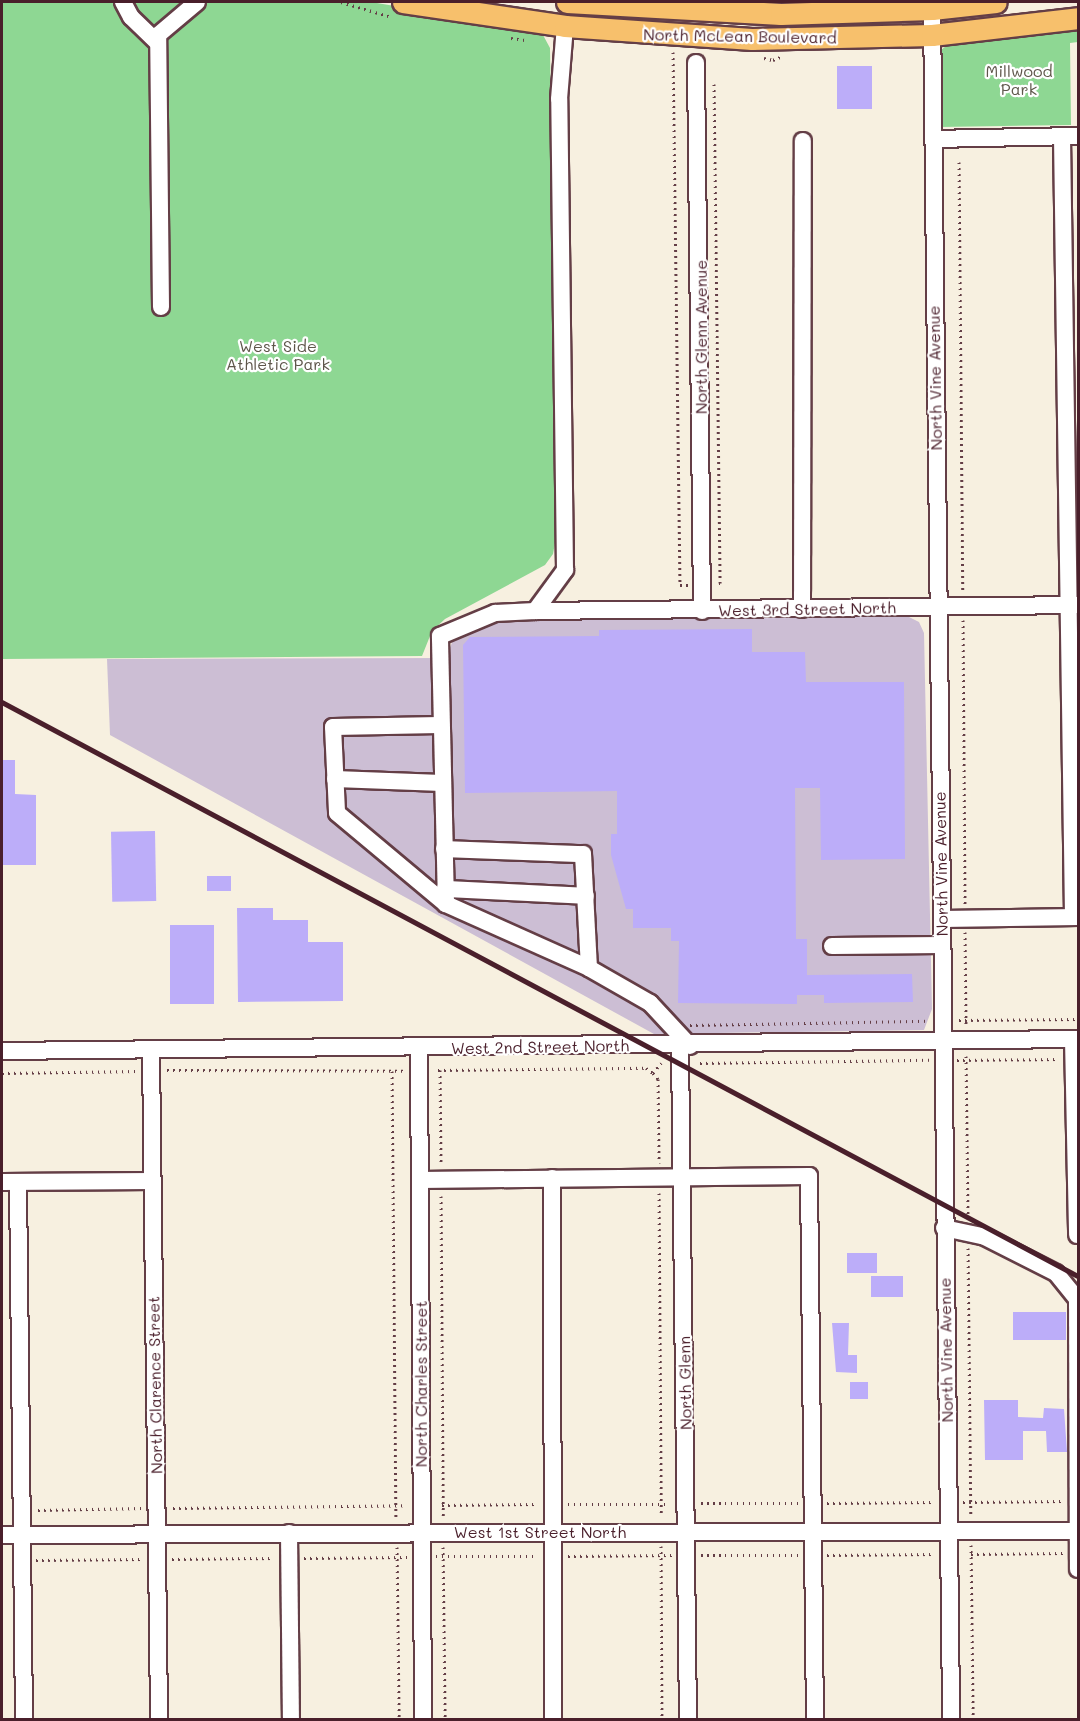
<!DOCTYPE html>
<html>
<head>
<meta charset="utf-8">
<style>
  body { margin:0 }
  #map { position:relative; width:1080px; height:1721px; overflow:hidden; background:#f7f0e0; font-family:Mali,sans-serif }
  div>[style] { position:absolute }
  .industrial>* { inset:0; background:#ccbed4 }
  .green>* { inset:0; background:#8ed793 }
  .building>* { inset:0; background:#bcadf9; transform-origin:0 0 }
  .path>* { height:3px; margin-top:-1.5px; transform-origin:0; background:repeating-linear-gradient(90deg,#643e46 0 1.5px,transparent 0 6px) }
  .roads { filter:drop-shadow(2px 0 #643e46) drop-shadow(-2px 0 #643e46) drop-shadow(0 2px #643e46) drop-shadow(0 -2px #643e46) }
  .minor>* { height:16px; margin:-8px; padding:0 8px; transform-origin:8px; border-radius:8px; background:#fff }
  .major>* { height:21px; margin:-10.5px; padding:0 10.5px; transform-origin:10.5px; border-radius:10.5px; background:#f7c06c }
  .rail>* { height:4.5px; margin:-2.25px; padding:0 2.25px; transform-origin:2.25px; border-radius:2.25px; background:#4a1f2b }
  span { translate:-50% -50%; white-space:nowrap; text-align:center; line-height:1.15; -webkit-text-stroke:4.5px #fff; paint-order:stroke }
  .street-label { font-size:16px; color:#4a1f2b }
  .park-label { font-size:16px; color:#5e564a }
  .frame { position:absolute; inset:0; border:3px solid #4a1f2b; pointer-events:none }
</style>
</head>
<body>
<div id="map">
  <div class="industrial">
    <i style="clip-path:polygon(500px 617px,909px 617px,919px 622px,924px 633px,932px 1009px,924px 1030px,654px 1034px,110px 735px,107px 659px,446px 658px,456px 632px)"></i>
  </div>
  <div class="green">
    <i style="clip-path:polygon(2px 2px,371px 2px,531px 29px,543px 35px,550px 48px,556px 537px,553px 554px,545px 565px,445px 619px,432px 631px,422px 656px,2px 659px)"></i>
    <i style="clip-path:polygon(1078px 27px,1078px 42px,1070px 43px,1071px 125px,940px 127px,941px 50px,950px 43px)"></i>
  </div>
  <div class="building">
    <i style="left:837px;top:66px;width:35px;height:43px"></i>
    <i style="clip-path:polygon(752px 629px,752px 652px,805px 652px,806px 682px,904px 682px,905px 859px,821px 860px,820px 788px,795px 788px,796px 939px,807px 939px,807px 975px,912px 974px,913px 1002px,824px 1003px,824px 995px,797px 995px,797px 1004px,678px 1003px,679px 941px,671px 941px,671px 928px,633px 928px,633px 909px,626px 909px,611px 855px,611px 834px,617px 834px,617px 791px,465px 793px,463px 645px,470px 637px,599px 636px,599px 630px)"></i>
    <i style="clip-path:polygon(2px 760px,15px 760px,15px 794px,36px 795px,36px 865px,2px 865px)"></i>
    <i style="left:155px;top:831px;width:70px;height:44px;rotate:89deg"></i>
    <i style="left:231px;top:876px;width:15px;height:24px;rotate:90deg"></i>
    <i style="clip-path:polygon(237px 908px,273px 908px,273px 920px,308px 920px,308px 942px,343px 942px,343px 1001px,238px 1002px)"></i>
    <i style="left:170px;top:925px;width:44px;height:79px"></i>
    <i style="left:847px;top:1253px;width:30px;height:20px"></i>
    <i style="left:871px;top:1276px;width:32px;height:21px"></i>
    <i style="left:1013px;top:1312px;width:53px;height:28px"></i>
    <i style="clip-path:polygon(832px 1323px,849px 1323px,848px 1355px,857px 1355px,857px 1373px,836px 1372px)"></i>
    <i style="left:850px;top:1382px;width:18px;height:17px"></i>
    <i style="clip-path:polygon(984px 1400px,1018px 1400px,1018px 1417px,1043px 1418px,1044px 1408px,1064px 1409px,1067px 1452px,1047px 1452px,1046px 1431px,1023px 1431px,1023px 1460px,985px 1460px)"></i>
  </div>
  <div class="path">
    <i style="left:341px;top:2px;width:53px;rotate:16.4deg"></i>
    <i style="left:511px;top:38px;width:14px;rotate:8deg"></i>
    <i style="left:673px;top:52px;width:533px;rotate:89.25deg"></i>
    <i style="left:680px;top:585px;width:8px"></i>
    <i style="left:764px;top:58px;width:9px;rotate:13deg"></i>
    <i style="left:773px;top:60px;width:8px;rotate:-23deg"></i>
    <i style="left:714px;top:84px;width:499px;rotate:89.3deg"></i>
    <i style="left:720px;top:583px;width:4px;rotate:180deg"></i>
    <i style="left:959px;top:162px;width:430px;rotate:89.5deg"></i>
    <i style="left:963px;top:620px;width:284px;rotate:89.6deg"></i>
    <i style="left:965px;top:932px;width:92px;rotate:89.4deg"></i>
    <i style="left:959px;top:1020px;width:119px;rotate:-0.5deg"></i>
    <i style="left:690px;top:1025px;width:239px;rotate:-1deg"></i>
    <i style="left:966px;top:1056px;width:161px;rotate:89.3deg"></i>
    <i style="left:957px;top:1060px;width:102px;rotate:-0.6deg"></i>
    <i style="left:700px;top:1063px;width:229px;rotate:-0.8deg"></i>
    <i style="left:167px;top:1070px;width:236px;rotate:0.2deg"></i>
    <i style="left:438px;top:1070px;width:208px;rotate:-0.6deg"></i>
    <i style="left:646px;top:1068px;width:9px;rotate:36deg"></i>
    <i style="left:653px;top:1073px;width:13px;rotate:-51deg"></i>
    <i style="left:440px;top:1070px;width:95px;rotate:89.4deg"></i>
    <i style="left:392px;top:1071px;width:447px;rotate:89.5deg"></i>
    <i style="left:2px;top:1073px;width:135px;rotate:-0.8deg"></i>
    <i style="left:653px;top:1073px;width:8px;rotate:50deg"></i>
    <i style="left:658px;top:1079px;width:84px;rotate:89.3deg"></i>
    <i style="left:659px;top:1193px;width:323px;rotate:89.6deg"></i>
    <i style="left:441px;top:1196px;width:322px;rotate:89.6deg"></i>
    <i style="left:968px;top:1248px;width:267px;rotate:89.4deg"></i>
    <i style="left:963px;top:1502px;width:99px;rotate:-0.6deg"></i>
    <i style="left:701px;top:1503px;width:98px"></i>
    <i style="left:827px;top:1503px;width:107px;rotate:-0.5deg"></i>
    <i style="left:568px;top:1504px;width:102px"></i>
    <i style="left:442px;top:1505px;width:96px;rotate:-0.6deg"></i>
    <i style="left:173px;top:1508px;width:233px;rotate:-0.7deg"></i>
    <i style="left:38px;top:1510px;width:104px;rotate:-1.1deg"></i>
    <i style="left:971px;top:1545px;width:175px;rotate:89.3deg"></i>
    <i style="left:661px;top:1546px;width:174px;rotate:89.7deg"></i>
    <i style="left:397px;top:1547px;width:173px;rotate:89.3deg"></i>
    <i style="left:443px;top:1547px;width:173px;rotate:89.3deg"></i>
    <i style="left:971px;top:1554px;width:93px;rotate:-0.6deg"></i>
    <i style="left:701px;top:1555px;width:99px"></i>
    <i style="left:827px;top:1555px;width:108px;rotate:-0.5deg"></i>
    <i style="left:436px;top:1556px;width:101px"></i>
    <i style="left:568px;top:1556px;width:104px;rotate:-0.6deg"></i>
    <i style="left:304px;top:1558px;width:103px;rotate:-0.6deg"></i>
    <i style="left:172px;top:1559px;width:102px;rotate:-0.6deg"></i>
    <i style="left:36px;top:1560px;width:108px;rotate:-0.5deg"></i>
  </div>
  <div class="roads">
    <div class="minor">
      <i style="left:123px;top:2px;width:17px;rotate:62deg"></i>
      <i style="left:131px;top:17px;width:37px;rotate:44deg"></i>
      <i style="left:932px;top:9px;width:1711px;rotate:89.36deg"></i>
      <i style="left:696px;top:63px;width:548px;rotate:89.37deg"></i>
      <i style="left:1062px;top:137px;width:780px;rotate:89.19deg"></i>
      <i style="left:933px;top:139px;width:145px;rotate:-1.2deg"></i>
      <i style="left:161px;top:307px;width:272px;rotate:-90.6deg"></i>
      <i style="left:158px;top:35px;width:51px;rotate:-40.2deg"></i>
      <i style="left:802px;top:609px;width:468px;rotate:-89.9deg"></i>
      <i style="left:535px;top:611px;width:51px;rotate:-53.8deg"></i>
      <i style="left:565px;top:570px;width:471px;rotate:-90.7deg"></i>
      <i style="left:559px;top:99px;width:73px;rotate:-85.3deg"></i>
      <i style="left:440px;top:725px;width:107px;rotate:178.9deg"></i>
      <i style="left:333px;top:727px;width:86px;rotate:87.3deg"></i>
      <i style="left:337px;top:813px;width:142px;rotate:39.9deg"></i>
      <i style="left:335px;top:779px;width:107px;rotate:2.1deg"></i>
      <i style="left:444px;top:849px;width:139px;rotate:2.1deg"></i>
      <i style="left:583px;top:854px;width:114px;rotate:87deg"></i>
      <i style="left:445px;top:889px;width:141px;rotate:2.8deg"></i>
      <i style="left:942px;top:919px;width:136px;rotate:-0.8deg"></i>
      <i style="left:832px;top:946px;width:110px;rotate:-0.5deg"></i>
      <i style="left:1073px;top:1039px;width:196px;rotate:88.8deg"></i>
      <i style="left:690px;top:1046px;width:59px;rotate:-132.9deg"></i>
      <i style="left:650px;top:1003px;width:70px;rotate:-150.2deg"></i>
      <i style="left:589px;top:968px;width:157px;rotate:-155.9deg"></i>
      <i style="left:446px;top:904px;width:268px;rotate:-91.3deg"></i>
      <i style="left:440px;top:636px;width:60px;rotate:-22.7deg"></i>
      <i style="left:495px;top:613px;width:40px;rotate:-2.9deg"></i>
      <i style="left:535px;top:611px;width:543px;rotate:-0.63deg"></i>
      <i style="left:680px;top:1047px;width:673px;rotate:89.32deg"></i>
      <i style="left:419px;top:1049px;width:671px;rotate:89.66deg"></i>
      <i style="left:2px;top:1051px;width:1076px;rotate:-0.64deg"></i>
      <i style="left:151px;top:1051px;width:669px;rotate:89.31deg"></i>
      <i style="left:552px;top:1178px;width:542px;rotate:89.89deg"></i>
      <i style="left:420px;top:1180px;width:389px;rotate:-0.6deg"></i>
      <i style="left:809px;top:1176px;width:544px;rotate:89.37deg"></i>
      <i style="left:2px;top:1182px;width:151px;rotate:-0.4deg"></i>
      <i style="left:18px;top:1182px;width:538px;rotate:89.36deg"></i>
      <i style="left:944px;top:1228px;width:40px;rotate:12deg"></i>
      <i style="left:983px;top:1236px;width:82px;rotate:26.9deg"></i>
      <i style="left:1056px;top:1273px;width:33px;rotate:51deg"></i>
      <i style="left:1077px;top:1299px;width:270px;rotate:89.8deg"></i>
      <i style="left:289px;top:1533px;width:187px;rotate:89.4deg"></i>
      <i style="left:2px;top:1535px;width:1076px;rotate:-0.21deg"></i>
    </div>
    <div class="major">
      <i style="left:403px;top:2px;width:164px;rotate:8.4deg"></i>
      <i style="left:565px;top:26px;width:187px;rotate:4deg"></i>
      <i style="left:752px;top:39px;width:180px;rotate:-1.3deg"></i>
      <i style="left:932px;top:35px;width:147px;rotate:-6.6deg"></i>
      <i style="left:567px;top:2px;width:214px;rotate:3.2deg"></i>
      <i style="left:781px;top:14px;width:151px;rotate:-1.9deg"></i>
      <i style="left:932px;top:9px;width:64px;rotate:-6.2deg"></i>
    </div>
  </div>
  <div class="rail">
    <i style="left:2px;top:702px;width:1220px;rotate:28.08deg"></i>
  </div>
  <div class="street-label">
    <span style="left:740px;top:36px;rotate:1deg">North McLean Boulevard</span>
    <span style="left:701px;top:337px;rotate:-90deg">North Glenn Avenue</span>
    <span style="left:935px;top:378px;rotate:-91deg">North Vine Avenue</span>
    <span style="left:807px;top:609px;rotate:-1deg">West 3rd Street North</span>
    <span style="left:941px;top:864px;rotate:-91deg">North Vine Avenue</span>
    <span style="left:540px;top:1047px;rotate:-1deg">West 2nd Street North</span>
    <span style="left:946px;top:1350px;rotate:-91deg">North Vine Avenue</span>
    <span style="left:685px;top:1383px;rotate:-91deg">North Glenn</span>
    <span style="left:421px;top:1384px;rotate:-90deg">North Charles Street</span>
    <span style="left:155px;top:1385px;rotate:-91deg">North Clarence Street</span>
    <span style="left:540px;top:1532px">West 1st Street North</span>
  </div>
  <div class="park-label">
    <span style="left:1019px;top:80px">Millwood<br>Park</span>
    <span style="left:278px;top:355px">West Side<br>Athletic Park</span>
  </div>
  <div class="frame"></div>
</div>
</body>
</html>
